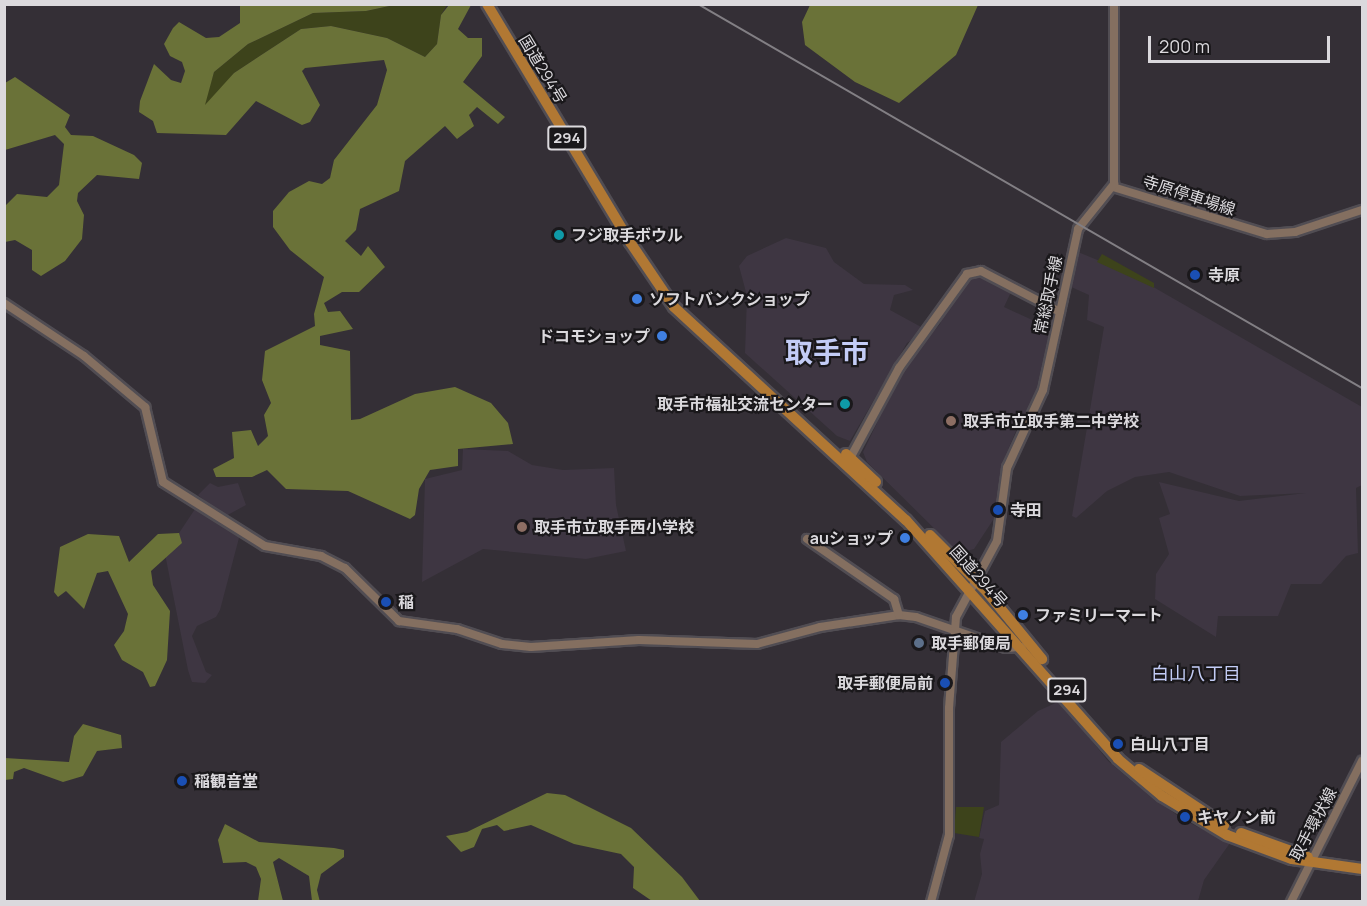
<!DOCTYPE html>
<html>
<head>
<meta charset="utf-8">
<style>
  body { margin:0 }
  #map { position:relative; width:1367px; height:906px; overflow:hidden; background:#342f36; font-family:Manrope,"Noto Sans JP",sans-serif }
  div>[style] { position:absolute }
  .built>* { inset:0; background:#3e3642 }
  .green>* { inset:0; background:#3d431b }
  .forest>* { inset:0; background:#6a7238 }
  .roads { filter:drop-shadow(2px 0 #514d53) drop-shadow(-2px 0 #514d53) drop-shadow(0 2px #514d53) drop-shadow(0 -2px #514d53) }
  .secondary>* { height:8px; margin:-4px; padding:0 4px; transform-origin:4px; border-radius:4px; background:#846f60 }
  .highway>* { height:10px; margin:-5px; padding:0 5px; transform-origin:5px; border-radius:5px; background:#b17833 }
  .rail>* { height:1.5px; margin:-0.75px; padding:0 0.75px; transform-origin:0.75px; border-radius:0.75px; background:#827f84 }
  .dots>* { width:16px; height:16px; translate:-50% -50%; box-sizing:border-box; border:3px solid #1a181b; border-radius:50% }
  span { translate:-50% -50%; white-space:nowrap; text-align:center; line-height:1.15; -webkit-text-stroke:4.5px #1a181b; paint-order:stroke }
  .shield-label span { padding:2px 4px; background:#1a181b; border:2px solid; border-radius:4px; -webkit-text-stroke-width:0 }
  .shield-label { font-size:15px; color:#dbd9dd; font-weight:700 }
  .street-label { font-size:16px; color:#dbd9dd }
  .poi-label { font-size:16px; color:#dbd9dd; font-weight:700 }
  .left { translate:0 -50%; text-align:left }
  .right { translate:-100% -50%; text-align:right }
  .neighbourhood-label { font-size:18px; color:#c3ccf6 }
  .town-label { font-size:28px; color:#c3ccf6; font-weight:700 }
  .frame { position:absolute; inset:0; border:6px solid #dbd9dd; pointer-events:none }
  .scale { position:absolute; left:1148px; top:36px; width:182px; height:27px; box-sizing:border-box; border:3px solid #dbd9dd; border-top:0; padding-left:8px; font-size:18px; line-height:21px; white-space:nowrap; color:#dbd9dd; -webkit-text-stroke:4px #1a181b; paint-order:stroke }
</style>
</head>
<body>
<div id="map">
  <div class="built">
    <i style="clip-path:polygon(786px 238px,826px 248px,834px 262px,864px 284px,905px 285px,913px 290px,894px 295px,890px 310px,923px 328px,923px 333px,907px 343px,850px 441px,837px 436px,745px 353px,747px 296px,739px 266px,747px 256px)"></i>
    <i style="clip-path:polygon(1078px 252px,1129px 273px,1362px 407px,1362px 485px,1356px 488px,1358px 553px,1346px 556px,1321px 584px,1291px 584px,1278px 616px,1218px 616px,1216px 637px,1155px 599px,1156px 574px,1169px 554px,1159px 518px,1170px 514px,1159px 482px,1239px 501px,1306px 493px,1240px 496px,1169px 472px,1135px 477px,1107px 491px,1076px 518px,1072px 516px,1104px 327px,1087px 320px,1089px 295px,1069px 286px)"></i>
    <i style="clip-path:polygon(984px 275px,1012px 290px,1004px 307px,1052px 329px,1032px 410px,1016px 431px,1004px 459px,997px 514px,974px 549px,959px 553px,867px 462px,863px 452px,906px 363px,940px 324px,949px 301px,969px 277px)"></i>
    <i style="clip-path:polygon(463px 449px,508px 451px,532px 465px,563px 470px,614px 468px,616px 505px,626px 551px,586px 559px,483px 549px,422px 582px,425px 479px,462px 470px)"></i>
    <i style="clip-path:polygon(210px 483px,218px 487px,238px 483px,246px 505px,224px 517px,198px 495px)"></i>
    <i style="clip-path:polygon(195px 509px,240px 534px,220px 610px,216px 617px,197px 626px,192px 636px,206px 672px,212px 675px,205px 683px,192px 682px,188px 670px,165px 554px)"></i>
    <i style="clip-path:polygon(1060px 701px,1108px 761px,1132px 781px,1182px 819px,1230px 843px,1204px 880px,1198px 901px,974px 902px,982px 874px,980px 854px,984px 839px,979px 838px,985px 811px,999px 805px,1001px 742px,1038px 711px)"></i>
  </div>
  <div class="green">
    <i style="clip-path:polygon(394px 5px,447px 5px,441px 15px,437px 44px,425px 57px,387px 38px,331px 26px,301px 29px,234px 73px,208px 106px,204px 105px,214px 72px,248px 44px,313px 13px,366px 11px)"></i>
    <i style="clip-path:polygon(1102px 254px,1154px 283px,1154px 288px,1097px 262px)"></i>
    <i style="clip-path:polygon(956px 807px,984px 807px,979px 837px,954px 833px)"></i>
  </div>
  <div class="forest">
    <i style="clip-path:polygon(240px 5px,394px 5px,366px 11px,313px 13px,248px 44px,214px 72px,205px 105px,234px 73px,301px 29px,331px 26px,387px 38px,425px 57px,437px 44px,441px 15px,449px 5px,471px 5px,458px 29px,468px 38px,482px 38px,482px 56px,463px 82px,505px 117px,498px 124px,477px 107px,469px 115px,474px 126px,457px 139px,445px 126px,405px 161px,399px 191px,360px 209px,356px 230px,345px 241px,361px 256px,368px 246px,385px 267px,359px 292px,342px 292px,324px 303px,328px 312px,340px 311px,353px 329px,320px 336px,320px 345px,350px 351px,351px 420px,360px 419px,415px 394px,455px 387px,491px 403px,508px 423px,513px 444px,458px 449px,458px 466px,430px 470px,419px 489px,415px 515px,410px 519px,348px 491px,286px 489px,267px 470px,252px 477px,216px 477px,213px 469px,234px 458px,232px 432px,251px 430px,258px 446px,268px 436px,264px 415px,271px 403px,262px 380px,265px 351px,315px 326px,314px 314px,324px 277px,290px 250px,273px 227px,273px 211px,289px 192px,309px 181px,322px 184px,330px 178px,334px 160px,377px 105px,387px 70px,384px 60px,305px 68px,302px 71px,320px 105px,310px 122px,302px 125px,256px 101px,226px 135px,157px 133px,153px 121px,139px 112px,140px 101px,154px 64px,171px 80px,181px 83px,185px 71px,182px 62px,170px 56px,164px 44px,173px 28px,179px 22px,206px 38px,219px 37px,240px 23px)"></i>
    <i style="clip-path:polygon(810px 5px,810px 4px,978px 5px,956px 55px,899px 103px,855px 82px,805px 45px,802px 22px)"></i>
    <i style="clip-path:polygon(15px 77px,70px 115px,65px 127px,71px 135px,93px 136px,134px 155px,142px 163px,139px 179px,97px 175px,78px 193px,77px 201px,84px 215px,82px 239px,65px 261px,41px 276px,32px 270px,32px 250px,15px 240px,5px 242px,5px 206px,17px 194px,47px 197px,59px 185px,64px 144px,55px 135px,5px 150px,5px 83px)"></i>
    <i style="clip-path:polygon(179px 533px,182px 543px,151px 571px,153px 585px,170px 611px,167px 660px,155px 686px,150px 687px,143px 672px,122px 660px,114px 645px,124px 631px,128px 614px,108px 571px,97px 573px,84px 609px,66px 591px,58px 597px,54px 592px,60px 547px,88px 534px,119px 536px,129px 562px,158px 534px)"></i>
    <i style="clip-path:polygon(83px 724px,121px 735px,122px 748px,97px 751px,83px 776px,63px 782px,24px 768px,14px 772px,13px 779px,5px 780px,5px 758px,69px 762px,74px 736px)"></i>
    <i style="clip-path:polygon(547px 793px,565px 795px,631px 828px,682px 877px,700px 901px,652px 901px,633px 888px,634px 867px,621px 854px,574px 844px,531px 825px,504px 831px,497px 825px,482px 829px,474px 847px,461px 852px,446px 836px,467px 832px)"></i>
    <i style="clip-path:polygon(225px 824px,259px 842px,334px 848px,344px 850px,344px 857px,321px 874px,317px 890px,320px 902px,312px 901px,309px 876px,279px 858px,273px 862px,283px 901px,258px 901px,261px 879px,256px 867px,246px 862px,223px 863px,218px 840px)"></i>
  </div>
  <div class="roads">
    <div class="secondary">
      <i style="left:1113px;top:187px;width:161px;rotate:17deg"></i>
      <i style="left:1267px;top:234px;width:28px;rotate:-4deg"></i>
      <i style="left:1295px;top:232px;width:71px;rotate:-18.2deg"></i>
      <i style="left:4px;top:303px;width:96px;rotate:33.5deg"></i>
      <i style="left:84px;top:356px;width:80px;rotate:39.9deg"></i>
      <i style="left:145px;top:407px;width:77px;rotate:76.5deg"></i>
      <i style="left:163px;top:482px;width:120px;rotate:32.1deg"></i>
      <i style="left:265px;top:546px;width:57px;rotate:10.1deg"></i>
      <i style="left:321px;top:556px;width:27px;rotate:27deg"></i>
      <i style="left:345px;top:568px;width:76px;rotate:44.5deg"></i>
      <i style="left:399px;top:621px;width:59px;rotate:7.9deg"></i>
      <i style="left:457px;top:629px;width:47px;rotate:18.4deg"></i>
      <i style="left:502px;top:644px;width:29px;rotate:6deg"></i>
      <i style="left:531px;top:647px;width:108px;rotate:-3.7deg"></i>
      <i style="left:639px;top:640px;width:118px;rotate:1.9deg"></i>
      <i style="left:757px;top:644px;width:65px;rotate:-15.1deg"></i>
      <i style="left:820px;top:627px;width:80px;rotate:-8.6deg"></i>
      <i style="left:899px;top:615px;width:17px;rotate:7deg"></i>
      <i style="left:916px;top:617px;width:95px;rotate:19deg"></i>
      <i style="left:1006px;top:648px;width:16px;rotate:-4deg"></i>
      <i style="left:848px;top:462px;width:107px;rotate:-61.5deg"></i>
      <i style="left:899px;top:368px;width:116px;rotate:-54.1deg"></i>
      <i style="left:967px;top:274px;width:14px;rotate:-12deg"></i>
      <i style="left:981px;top:271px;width:89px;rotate:27.4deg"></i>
      <i style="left:807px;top:539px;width:106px;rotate:34.6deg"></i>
      <i style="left:894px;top:599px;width:17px;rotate:73deg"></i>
      <i style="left:931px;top:902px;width:69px;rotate:-75deg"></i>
      <i style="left:949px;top:835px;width:127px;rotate:-90deg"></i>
      <i style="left:949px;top:708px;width:91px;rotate:-85.6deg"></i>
      <i style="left:956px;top:617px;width:86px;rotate:-61.7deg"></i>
      <i style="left:997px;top:541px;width:74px;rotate:-82.2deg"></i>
      <i style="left:1007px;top:468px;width:86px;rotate:-65.2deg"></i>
      <i style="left:1043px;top:390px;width:165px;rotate:-77.7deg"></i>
      <i style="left:1078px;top:229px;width:58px;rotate:-51.3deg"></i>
      <i style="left:1114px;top:184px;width:180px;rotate:-90deg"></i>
      <i style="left:1291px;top:902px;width:158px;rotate:-63.3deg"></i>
    </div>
    <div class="highway">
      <i style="left:487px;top:4px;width:278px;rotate:59deg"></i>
      <i style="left:630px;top:242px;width:78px;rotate:55.9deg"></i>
      <i style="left:674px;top:307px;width:315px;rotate:42.6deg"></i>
      <i style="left:906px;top:520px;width:319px;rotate:48.4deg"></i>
      <i style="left:1118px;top:759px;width:57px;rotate:40.1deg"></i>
      <i style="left:1162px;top:796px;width:76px;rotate:31deg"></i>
      <i style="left:1227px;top:835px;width:69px;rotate:20.3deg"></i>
      <i style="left:1292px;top:859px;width:71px;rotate:8.1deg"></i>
      <i style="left:846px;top:454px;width:41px;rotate:43deg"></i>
      <i style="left:930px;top:535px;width:81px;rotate:45deg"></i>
      <i style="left:987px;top:592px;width:87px;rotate:50.6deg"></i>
      <i style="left:1139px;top:769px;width:102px;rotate:33.4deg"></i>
      <i style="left:1241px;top:833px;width:71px;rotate:19.7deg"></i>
    </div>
  </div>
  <div class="rail">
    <i style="left:698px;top:4px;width:767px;rotate:30.04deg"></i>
  </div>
  <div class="dots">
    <i style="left:559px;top:235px;background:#0f9aa8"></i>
    <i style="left:1195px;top:275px;background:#1a4fb4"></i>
    <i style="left:637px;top:299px;background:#3f7fe0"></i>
    <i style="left:662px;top:336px;background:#3f7fe0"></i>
    <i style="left:845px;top:404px;background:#0f9aa8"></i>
    <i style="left:951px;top:421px;background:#8d6e63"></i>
    <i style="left:998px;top:510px;background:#1a4fb4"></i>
    <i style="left:522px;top:527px;background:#8d6e63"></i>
    <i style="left:905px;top:538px;background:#3f7fe0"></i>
    <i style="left:386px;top:602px;background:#1a4fb4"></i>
    <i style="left:1023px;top:615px;background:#3f7fe0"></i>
    <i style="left:919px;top:643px;background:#5c6f8a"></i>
    <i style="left:945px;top:683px;background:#1a4fb4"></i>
    <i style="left:1118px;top:744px;background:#1a4fb4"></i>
    <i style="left:182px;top:781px;background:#1a4fb4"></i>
    <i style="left:1185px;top:817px;background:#1a4fb4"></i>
  </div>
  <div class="shield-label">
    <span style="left:567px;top:138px">294</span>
    <span style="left:1067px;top:690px">294</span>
  </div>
  <div class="street-label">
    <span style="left:543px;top:69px;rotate:59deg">国道294号</span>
    <span style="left:1189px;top:195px;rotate:18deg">寺原停車場線</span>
    <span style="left:1048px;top:295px;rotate:-78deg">常総取手線</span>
    <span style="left:979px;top:576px;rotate:48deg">国道294号</span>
    <span style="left:1313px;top:824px;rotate:-62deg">取手環状線</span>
  </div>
  <div class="poi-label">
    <span class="left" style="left:571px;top:235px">フジ取手ボウル</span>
    <span class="left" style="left:1208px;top:275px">寺原</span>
    <span class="left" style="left:649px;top:299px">ソフトバンクショップ</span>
    <span class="right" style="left:650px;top:336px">ドコモショップ</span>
    <span class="right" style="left:833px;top:404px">取手市福祉交流センター</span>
    <span class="left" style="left:963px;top:421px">取手市立取手第二中学校</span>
    <span class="left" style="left:1010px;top:510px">寺田</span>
    <span class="left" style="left:534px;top:527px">取手市立取手西小学校</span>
    <span class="right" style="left:893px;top:538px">auショップ</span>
    <span class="left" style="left:398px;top:602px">稲</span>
    <span class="left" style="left:1035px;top:615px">ファミリーマート</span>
    <span class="left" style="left:931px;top:643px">取手郵便局</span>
    <span class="right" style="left:933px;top:683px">取手郵便局前</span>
    <span class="left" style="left:1130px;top:744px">白山八丁目</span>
    <span class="left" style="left:194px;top:781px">稲観音堂</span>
    <span class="left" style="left:1197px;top:817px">キヤノン前</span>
  </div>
  <div class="neighbourhood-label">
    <span style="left:1196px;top:673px">白山八丁目</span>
  </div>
  <div class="town-label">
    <span style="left:827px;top:351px">取手市</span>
  </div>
  <div class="frame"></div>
  <div class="scale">200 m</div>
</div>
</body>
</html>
